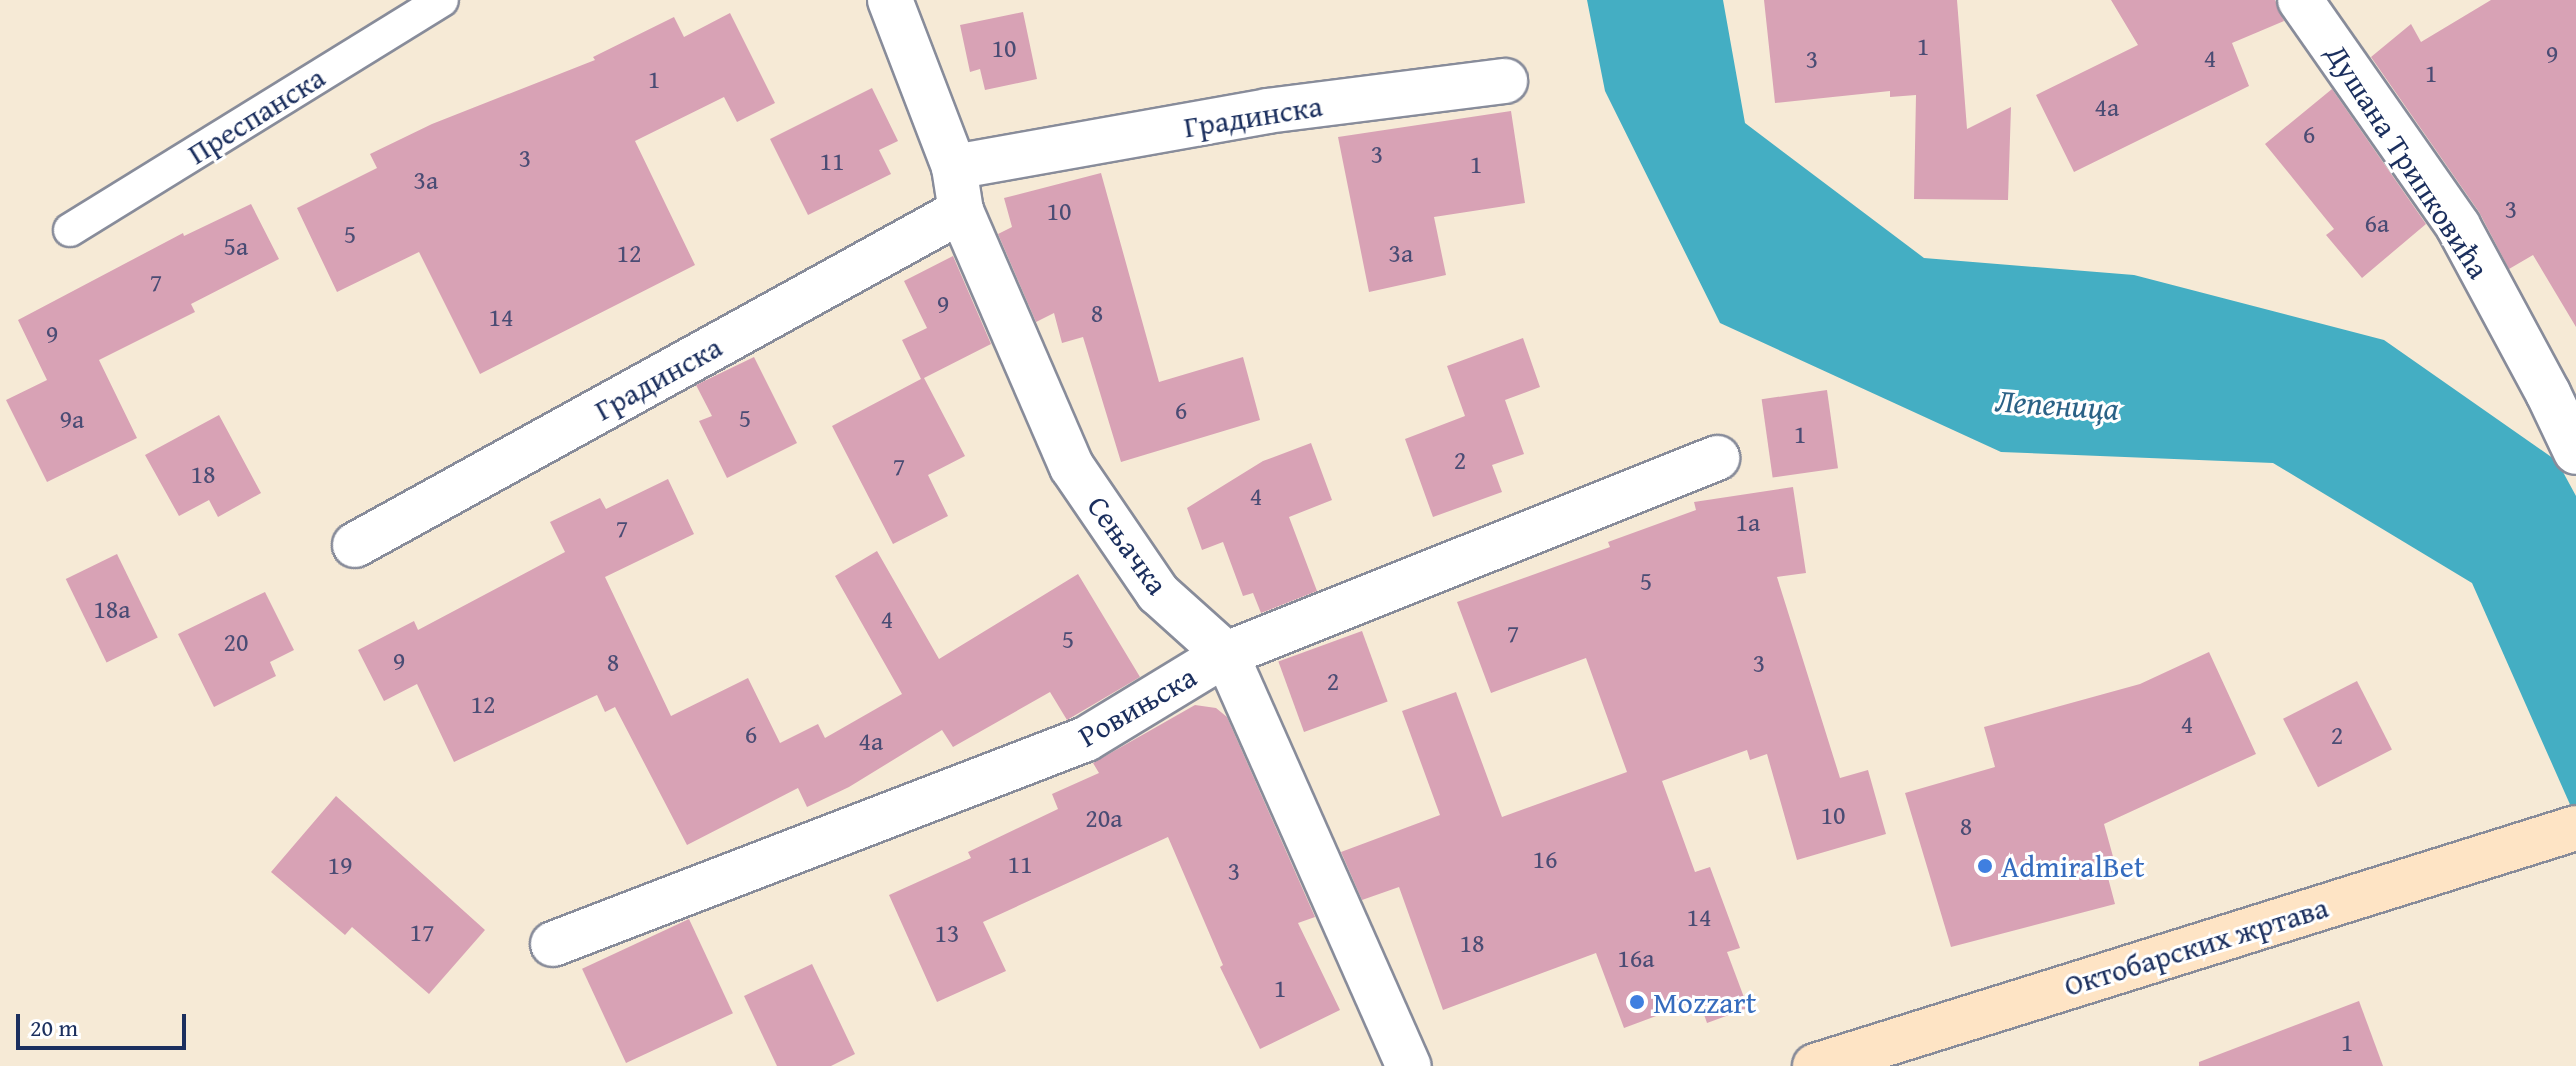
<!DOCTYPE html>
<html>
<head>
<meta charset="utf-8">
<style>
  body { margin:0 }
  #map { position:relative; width:2576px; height:1066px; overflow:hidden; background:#f6ead6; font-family:"Gentium Book Plus",serif }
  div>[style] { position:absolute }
  .water>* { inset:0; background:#44aec3 }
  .building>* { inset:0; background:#d8a2b5; transform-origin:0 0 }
  .roads { filter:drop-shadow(2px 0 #888c9a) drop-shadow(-2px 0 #888c9a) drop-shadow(0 2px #888c9a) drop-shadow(0 -2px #888c9a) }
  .lane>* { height:32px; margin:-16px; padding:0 16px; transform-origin:16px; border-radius:16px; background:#fff }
  .street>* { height:44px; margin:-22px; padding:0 22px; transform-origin:22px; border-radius:22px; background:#fff }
  .secondary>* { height:44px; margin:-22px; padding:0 22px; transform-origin:22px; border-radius:22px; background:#fee4c5 }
  .dots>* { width:22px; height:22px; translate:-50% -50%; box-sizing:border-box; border:4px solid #fff; border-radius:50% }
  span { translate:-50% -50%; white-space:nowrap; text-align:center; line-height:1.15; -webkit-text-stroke:6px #fff; paint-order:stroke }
  .number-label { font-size:26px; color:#4a4c74 }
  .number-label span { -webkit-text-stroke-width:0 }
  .street-label { font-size:30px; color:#1b2f5e }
  .shop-label { font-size:30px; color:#366cbe }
  .left { translate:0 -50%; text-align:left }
  .water-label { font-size:32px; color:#2b6286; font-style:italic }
  .scale { position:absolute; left:16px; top:1014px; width:170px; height:36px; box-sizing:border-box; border:4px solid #1b2f5e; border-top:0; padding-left:10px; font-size:24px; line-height:28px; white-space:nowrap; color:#1b2f5e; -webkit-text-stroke:6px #fff; paint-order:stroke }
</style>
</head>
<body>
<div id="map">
  <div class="water">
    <i style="clip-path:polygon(1587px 0,1723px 0,1745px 123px,1924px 258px,2134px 275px,2384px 340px,2557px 461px,2576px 496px,2576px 818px,2472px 583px,2273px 463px,2001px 452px,1720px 323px,1605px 91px)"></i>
  </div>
  <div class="building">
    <i style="clip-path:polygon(1764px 0,1957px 0,1967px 129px,2011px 107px,2008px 200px,1914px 199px,1916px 95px,1890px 97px,1890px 91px,1775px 103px)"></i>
    <i style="clip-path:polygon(2111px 0,2275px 0,2284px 21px,2232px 43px,2249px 86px,2074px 172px,2036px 95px,2138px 45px)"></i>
    <i style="clip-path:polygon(2491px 0,2576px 0,2576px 327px,2533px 255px,2509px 269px,2479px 212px,2371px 57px,2411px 24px,2421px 42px)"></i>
    <i style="clip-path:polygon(1023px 12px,1037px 79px,985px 90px,980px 69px,970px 72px,960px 25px)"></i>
    <i style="clip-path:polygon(730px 13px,775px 103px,737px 122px,724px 97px,635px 141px,695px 265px,480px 374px,419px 252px,337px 292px,297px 208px,377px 168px,370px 154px,432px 124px,595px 60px,593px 57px,674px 17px,684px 37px)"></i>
    <i style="clip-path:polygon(872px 88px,898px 141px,879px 150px,891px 174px,808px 215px,770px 139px)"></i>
    <i style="clip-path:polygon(2332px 89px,2426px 224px,2362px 278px,2326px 235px,2334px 229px,2265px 144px)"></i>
    <i style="clip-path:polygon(1511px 111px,1525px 203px,1434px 217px,1446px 275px,1369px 292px,1338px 137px)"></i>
    <i style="clip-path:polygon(1101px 173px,1159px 382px,1243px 357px,1260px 420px,1121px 462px,1083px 337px,1062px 343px,1054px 313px,1036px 322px,998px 234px,1012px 227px,1004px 198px)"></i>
    <i style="clip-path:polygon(251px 204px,279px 259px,191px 304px,195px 312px,99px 360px,137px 438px,47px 482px,6px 400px,47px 380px,18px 320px,183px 233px,184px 236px)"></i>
    <i style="clip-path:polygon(953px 256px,991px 344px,924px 378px,965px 456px,928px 475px,948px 516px,893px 544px,832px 426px,921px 379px,902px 340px,927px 328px,904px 281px)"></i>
    <i style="clip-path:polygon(1523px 338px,1540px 387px,1505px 400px,1524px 454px,1492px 465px,1502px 492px,1433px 517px,1405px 439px,1465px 416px,1447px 366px)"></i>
    <i style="clip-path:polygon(754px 357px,797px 443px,727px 478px,699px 421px,712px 416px,696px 385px)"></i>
    <i style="left:1827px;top:390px;width:79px;height:66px;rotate:82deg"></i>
    <i style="clip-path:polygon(219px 415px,261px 493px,218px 517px,209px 500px,179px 516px,145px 455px)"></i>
    <i style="clip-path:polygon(1311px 443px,1332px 500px,1289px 517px,1317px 591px,1261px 613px,1253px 593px,1243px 596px,1223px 542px,1202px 550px,1187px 508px,1263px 461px)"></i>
    <i style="clip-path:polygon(668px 479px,694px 534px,605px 577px,671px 716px,748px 678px,780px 743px,818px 724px,825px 738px,902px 694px,835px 576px,877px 551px,939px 659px,1078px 574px,1140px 677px,1067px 720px,1050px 692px,953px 747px,942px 730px,849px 787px,807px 807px,798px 788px,687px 845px,615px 707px,605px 712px,597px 695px,454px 762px,417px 684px,384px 701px,358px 650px,414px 621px,418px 630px,565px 552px,550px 522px,600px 498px,606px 509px)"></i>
    <i style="clip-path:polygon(1793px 487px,1806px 573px,1777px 577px,1840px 778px,1868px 770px,1886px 834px,1797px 860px,1767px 754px,1750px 760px,1747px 750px,1662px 781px,1695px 872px,1710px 867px,1740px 948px,1727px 952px,1748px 1008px,1707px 1023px,1699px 1000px,1624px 1028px,1596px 953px,1443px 1010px,1399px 887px,1362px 900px,1341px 852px,1440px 815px,1402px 711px,1456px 692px,1502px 817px,1627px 772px,1586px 658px,1491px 693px,1457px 602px,1610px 547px,1608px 542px,1696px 510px,1694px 502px)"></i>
    <i style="left:117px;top:554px;width:93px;height:57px;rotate:64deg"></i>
    <i style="clip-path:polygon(265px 592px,294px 650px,270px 662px,276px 676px,214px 707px,178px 634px)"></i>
    <i style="left:1362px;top:631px;width:75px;height:89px;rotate:70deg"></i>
    <i style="clip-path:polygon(2209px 652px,2256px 754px,2104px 824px,2117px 871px,2107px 874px,2115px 904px,1951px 947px,1905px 793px,1995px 767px,1984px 727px,2140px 684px)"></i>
    <i style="left:2357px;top:681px;width:77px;height:83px;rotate:63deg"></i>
    <i style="clip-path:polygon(1195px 705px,1216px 708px,1227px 717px,1315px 917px,1298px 923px,1340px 1010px,1260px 1049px,1220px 967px,1223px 965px,1168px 837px,983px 922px,1006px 971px,937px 1002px,889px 895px,971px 858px,968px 852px,1058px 809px,1052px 794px,1099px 773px,1093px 763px)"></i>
    <i style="clip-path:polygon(336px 796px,485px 930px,429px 994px,352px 927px,345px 935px,271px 872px)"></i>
    <i style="left:689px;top:919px;width:104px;height:118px;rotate:65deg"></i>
    <i style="clip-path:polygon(812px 964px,855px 1054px,831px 1066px,777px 1066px,744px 996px)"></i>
    <i style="clip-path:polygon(2359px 1001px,2383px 1066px,2199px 1066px,2199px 1062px)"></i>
  </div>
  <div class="roads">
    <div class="lane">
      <i style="left:70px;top:230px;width:437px;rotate:-31.7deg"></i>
    </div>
    <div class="street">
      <i style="left:890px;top:0;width:179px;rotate:69deg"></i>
      <i style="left:954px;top:167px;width:45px;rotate:81deg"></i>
      <i style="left:961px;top:211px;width:279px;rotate:66.6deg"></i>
      <i style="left:1072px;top:467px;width:153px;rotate:55.7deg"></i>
      <i style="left:1158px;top:593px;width:91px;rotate:41.9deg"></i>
      <i style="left:1226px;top:654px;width:451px;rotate:66.1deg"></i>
      <i style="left:2300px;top:0;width:276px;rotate:55deg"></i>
      <i style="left:2458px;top:226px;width:190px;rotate:61.7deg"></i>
      <i style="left:2548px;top:393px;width:65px;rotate:64.6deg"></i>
      <i style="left:954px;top:167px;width:318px;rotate:-10.1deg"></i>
      <i style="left:1267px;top:111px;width:240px;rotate:-7.2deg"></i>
      <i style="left:355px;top:545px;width:692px;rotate:-28.86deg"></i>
      <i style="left:553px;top:944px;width:571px;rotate:-21.04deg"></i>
      <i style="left:1086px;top:739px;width:164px;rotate:-31.3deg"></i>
      <i style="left:1226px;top:654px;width:529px;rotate:-21.76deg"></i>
    </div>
    <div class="secondary">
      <i style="left:1815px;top:1066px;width:797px;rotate:-17.37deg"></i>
    </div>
  </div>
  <div class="dots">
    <i style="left:1985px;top:866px;background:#3f7fe0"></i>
    <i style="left:1637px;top:1002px;background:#3f7fe0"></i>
  </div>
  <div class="number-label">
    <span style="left:1923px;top:46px">1</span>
    <span style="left:1004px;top:48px">10</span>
    <span style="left:2552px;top:54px">9</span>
    <span style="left:2210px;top:58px">4</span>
    <span style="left:1812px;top:59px">3</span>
    <span style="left:2431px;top:73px">1</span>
    <span style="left:654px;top:79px">1</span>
    <span style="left:2107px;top:107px">4a</span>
    <span style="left:2309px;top:134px">6</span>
    <span style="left:1377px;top:154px">3</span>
    <span style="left:525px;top:158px">3</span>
    <span style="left:832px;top:161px">11</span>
    <span style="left:1476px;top:164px">1</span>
    <span style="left:426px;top:180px">3a</span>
    <span style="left:2511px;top:209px">3</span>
    <span style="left:1059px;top:211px">10</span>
    <span style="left:2377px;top:223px">6a</span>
    <span style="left:350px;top:234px">5</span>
    <span style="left:236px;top:246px">5a</span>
    <span style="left:629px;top:253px">12</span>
    <span style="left:1401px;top:253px">3a</span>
    <span style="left:156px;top:282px">7</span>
    <span style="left:943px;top:304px">9</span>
    <span style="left:1097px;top:313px">8</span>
    <span style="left:501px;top:317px">14</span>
    <span style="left:52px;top:334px">9</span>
    <span style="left:1181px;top:410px">6</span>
    <span style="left:745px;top:418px">5</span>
    <span style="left:72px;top:419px">9a</span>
    <span style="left:1800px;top:434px">1</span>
    <span style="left:1460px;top:460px">2</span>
    <span style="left:899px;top:466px">7</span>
    <span style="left:203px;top:474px">18</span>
    <span style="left:1256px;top:496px">4</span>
    <span style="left:1748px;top:522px">1a</span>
    <span style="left:622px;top:528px">7</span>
    <span style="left:1646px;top:581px">5</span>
    <span style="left:112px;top:609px">18a</span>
    <span style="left:887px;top:619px">4</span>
    <span style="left:1513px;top:633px">7</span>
    <span style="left:1068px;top:639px">5</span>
    <span style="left:236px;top:642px">20</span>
    <span style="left:399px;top:661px">9</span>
    <span style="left:613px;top:662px">8</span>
    <span style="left:1759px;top:663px">3</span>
    <span style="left:1333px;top:681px">2</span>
    <span style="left:483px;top:704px">12</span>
    <span style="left:2187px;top:724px">4</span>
    <span style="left:751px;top:734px">6</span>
    <span style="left:2337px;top:735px">2</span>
    <span style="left:871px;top:741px">4a</span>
    <span style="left:1833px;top:815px">10</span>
    <span style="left:1104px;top:818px">20a</span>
    <span style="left:1966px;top:826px">8</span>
    <span style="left:1545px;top:859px">16</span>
    <span style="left:1020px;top:864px">11</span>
    <span style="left:340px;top:865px">19</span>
    <span style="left:1234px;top:871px">3</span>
    <span style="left:1699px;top:917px">14</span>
    <span style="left:422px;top:932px">17</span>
    <span style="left:947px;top:933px">13</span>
    <span style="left:1472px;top:943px">18</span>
    <span style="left:1636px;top:958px">16a</span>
    <span style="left:1280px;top:988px">1</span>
    <span style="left:2347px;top:1042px">1</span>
  </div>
  <div class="street-label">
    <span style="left:256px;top:115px;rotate:-32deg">Преспанска</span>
    <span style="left:1253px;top:116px;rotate:-9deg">Градинска</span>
    <span style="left:2408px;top:161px;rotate:57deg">Душана Трипковића</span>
    <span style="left:658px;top:378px;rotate:-29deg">Градинска</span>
    <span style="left:1128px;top:545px;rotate:54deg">Сењачка</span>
    <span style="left:1137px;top:706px;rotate:-30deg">Ровињска</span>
    <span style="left:2196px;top:946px;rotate:-17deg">Октобарских жртава</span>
  </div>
  <div class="shop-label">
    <span class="left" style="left:2001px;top:866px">AdmiralBet</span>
    <span class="left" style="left:1653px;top:1002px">Mozzart</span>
  </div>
  <div class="water-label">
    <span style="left:2057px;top:405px;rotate:4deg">Лепеница</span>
  </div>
  <div class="scale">20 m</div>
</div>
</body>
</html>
